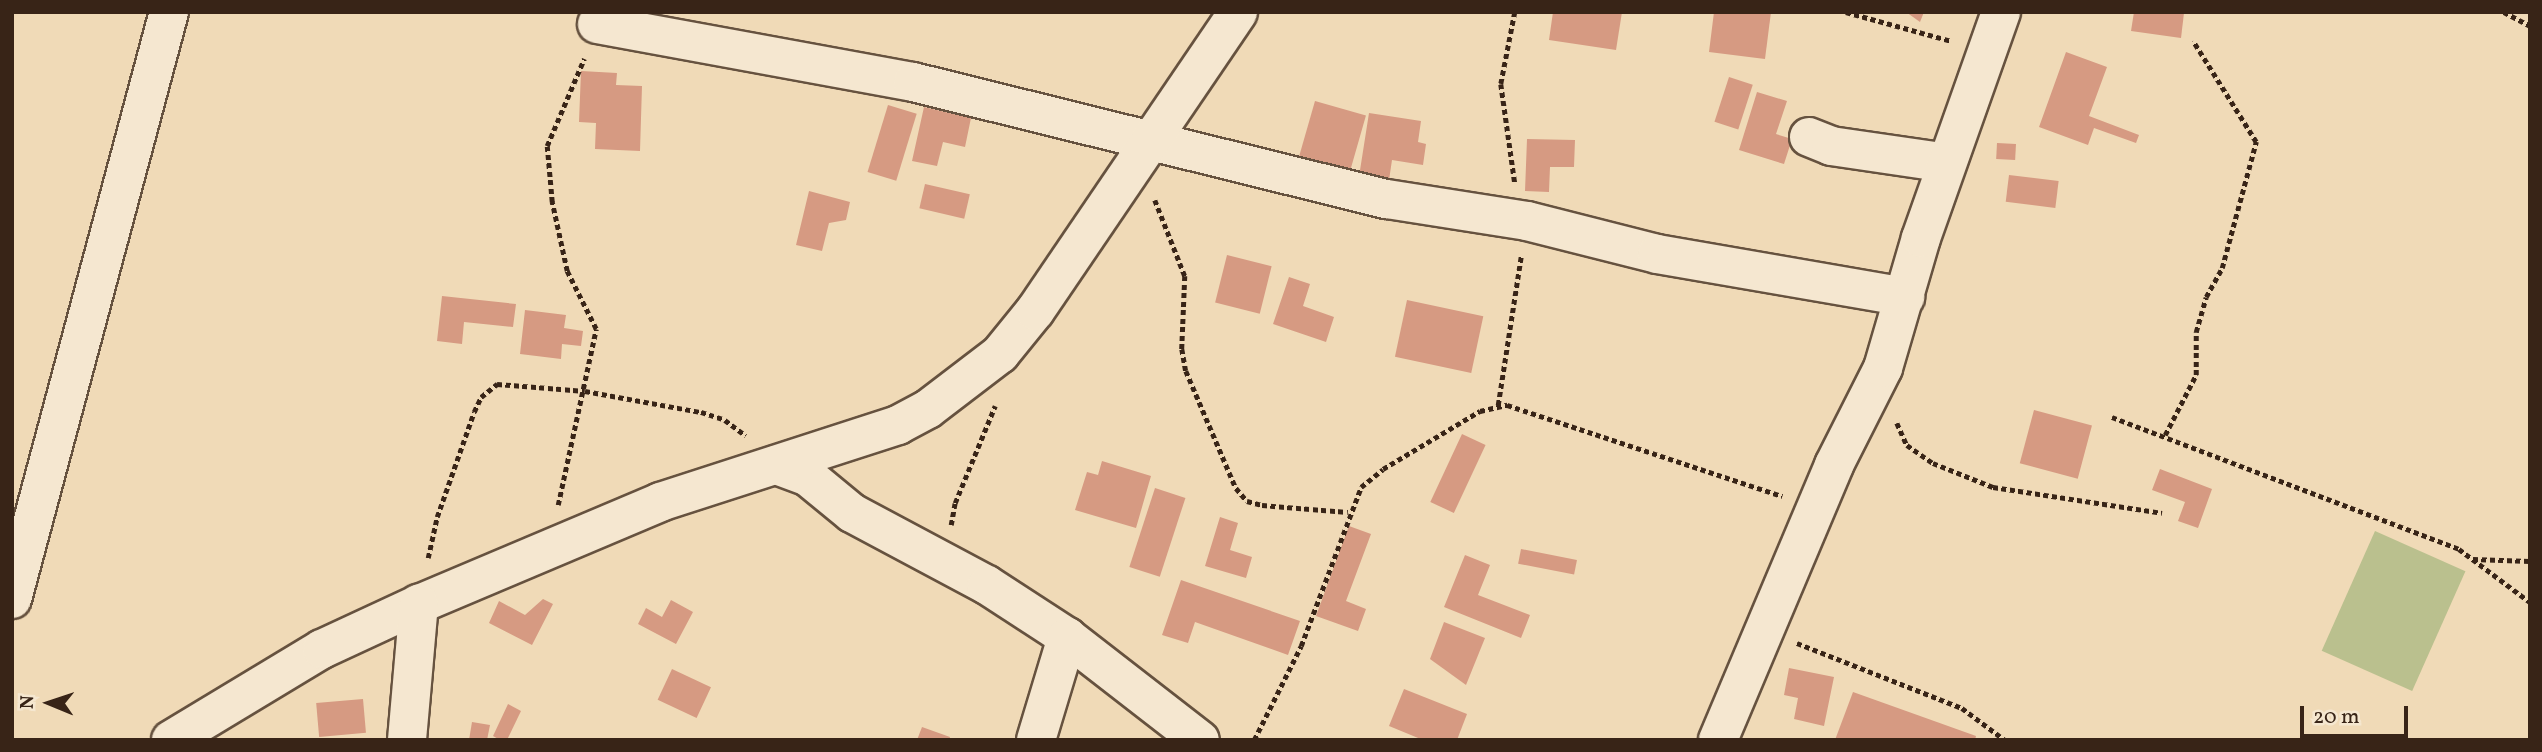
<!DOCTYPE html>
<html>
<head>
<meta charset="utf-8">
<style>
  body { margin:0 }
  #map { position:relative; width:2542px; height:752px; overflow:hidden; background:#f0dab7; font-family:Vollkorn,serif }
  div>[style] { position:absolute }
  .green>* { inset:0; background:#bac08e; transform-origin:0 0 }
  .building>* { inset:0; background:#d69a82; transform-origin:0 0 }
  .path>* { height:4.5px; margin-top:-2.25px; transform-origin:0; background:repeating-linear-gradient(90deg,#382417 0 5px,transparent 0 8.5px) }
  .roads { filter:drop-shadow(2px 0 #66523f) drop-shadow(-2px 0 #66523f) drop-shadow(0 2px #66523f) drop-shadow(0 -2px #66523f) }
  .minor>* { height:38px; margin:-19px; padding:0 19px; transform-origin:19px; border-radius:19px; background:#f5e7d0 }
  span { translate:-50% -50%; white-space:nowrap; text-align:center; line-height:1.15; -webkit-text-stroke:5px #f5e7d0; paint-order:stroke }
  .frame { position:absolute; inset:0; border:14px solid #382417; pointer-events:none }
  .north { position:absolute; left:14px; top:668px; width:70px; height:70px; -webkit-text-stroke:5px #f5e7d0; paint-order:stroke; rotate:272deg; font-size:19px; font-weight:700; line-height:28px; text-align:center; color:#382417 }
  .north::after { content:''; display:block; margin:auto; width:24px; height:32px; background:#382417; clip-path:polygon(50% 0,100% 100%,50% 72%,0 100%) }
  .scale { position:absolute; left:2300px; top:706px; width:108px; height:32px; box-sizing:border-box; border:4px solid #382417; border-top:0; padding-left:9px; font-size:21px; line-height:24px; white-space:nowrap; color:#382417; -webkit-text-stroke:5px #f5e7d0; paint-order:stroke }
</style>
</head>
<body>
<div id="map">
  <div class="green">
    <i style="left:2375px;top:531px;width:99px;height:131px;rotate:24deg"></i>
  </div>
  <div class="building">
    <i style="clip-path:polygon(1553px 12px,1622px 12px,1616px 50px,1549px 40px)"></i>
    <i style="clip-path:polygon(1714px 12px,1771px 12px,1765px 59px,1709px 52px)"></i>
    <i style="clip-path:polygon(1906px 12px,1924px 12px,1920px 22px)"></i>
    <i style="clip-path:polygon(2134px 12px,2184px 13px,2181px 38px,2131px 31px)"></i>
    <i style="clip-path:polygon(2066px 52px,2107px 67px,2089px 116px,2139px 135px,2136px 143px,2094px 128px,2088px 145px,2039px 127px)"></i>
    <i style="clip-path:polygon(581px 71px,617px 73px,616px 85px,642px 86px,640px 151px,595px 149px,596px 123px,579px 122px)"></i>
    <i style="left:1729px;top:77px;width:25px;height:47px;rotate:18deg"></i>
    <i style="clip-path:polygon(1757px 92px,1787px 101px,1776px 134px,1792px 139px,1784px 164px,1739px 150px)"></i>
    <i style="left:1315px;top:101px;width:53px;height:57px;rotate:16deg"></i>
    <i style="left:888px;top:105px;width:30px;height:70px;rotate:17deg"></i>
    <i style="clip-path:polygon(924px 107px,971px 118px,965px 147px,943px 142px,937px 166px,912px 161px)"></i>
    <i style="clip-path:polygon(1369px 113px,1421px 121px,1418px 142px,1426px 144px,1423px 165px,1392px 160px,1388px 187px,1358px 183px)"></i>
    <i style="clip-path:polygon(1527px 139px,1575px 140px,1574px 167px,1550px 167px,1549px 192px,1525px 191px)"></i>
    <i style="left:1997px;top:143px;width:19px;height:16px;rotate:3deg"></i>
    <i style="left:2009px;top:175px;width:50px;height:27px;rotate:7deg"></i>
    <i style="left:925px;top:184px;width:46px;height:25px;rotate:13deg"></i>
    <i style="clip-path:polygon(809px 191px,850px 202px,846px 220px,829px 223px,822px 251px,796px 245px)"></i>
    <i style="left:1227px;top:255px;width:46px;height:49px;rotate:14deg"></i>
    <i style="clip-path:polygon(1289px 277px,1310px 284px,1303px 306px,1334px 317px,1326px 342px,1273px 324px)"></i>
    <i style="clip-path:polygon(442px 296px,516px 304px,513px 327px,464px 322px,462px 344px,437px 341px)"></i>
    <i style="left:1407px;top:300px;width:78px;height:58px;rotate:12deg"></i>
    <i style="clip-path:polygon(525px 310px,566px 315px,564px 328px,583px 331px,581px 346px,562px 344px,561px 359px,520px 354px)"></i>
    <i style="left:2034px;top:410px;width:60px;height:55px;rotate:15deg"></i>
    <i style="left:1462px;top:434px;width:26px;height:75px;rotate:25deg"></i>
    <i style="clip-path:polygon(1102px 461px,1151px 476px,1136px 528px,1075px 510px,1087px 472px,1098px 475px)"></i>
    <i style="clip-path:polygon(2160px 469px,2212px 489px,2198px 528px,2178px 521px,2185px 502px,2152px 490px)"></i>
    <i style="left:1155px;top:488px;width:32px;height:83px;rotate:18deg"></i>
    <i style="clip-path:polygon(1220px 517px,1238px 523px,1230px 550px,1252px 557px,1246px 578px,1205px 566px)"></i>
    <i style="clip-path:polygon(1349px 526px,1371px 534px,1346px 601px,1366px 609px,1358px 631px,1316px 616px)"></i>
    <i style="left:1521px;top:549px;width:57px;height:15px;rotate:11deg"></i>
    <i style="clip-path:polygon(1465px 555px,1490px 565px,1478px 595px,1530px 615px,1521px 638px,1444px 607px)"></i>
    <i style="clip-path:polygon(1181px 580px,1300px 621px,1288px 655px,1195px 622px,1188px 643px,1162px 635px)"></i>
    <i style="clip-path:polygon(543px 599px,553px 604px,532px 645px,489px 623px,499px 601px,525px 615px)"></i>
    <i style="clip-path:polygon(671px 600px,693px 612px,676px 644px,638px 624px,646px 608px,662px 617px)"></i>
    <i style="clip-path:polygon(1444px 622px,1485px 638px,1466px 685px,1430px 659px)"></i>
    <i style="clip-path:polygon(1789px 668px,1834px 677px,1824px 726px,1794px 719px,1798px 698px,1784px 695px)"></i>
    <i style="left:672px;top:669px;width:43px;height:34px;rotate:25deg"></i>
    <i style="clip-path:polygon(1404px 689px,1467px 714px,1457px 740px,1423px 740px,1389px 726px)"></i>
    <i style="clip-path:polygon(1853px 692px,1976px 736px,1975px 740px,1835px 740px)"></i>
    <i style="left:363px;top:699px;width:34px;height:47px;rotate:85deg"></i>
    <i style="clip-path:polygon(508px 704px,521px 711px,507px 740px,500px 740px,493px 736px)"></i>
    <i style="clip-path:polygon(472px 722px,490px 725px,487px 740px,469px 740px)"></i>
    <i style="clip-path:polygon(922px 727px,950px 737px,949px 740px,917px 740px)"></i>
  </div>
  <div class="path">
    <i style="left:1515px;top:12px;width:73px;rotate:101deg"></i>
    <i style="left:1501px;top:84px;width:100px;rotate:82deg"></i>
    <i style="left:1846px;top:12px;width:109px;rotate:15.4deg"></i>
    <i style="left:2504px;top:12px;width:30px;rotate:28deg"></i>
    <i style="left:1155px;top:200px;width:82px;rotate:68.5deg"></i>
    <i style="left:1185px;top:276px;width:73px;rotate:92.4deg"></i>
    <i style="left:1182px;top:349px;width:22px;rotate:80deg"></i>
    <i style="left:1186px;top:371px;width:127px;rotate:66.9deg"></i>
    <i style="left:1236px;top:488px;width:17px;rotate:50deg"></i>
    <i style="left:1247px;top:501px;width:16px;rotate:15deg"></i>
    <i style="left:1262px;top:505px;width:86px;rotate:4.7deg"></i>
    <i style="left:1498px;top:405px;width:151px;rotate:-81.2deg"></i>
    <i style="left:2112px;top:417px;width:371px;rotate:20.8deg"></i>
    <i style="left:2459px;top:549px;width:89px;rotate:36.7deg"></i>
    <i style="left:1897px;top:423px;width:24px;rotate:66deg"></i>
    <i style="left:1907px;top:445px;width:32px;rotate:35deg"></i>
    <i style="left:1933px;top:463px;width:65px;rotate:21.8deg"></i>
    <i style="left:1993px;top:487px;width:171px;rotate:8.7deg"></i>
    <i style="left:2165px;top:435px;width:68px;rotate:-62.7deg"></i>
    <i style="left:2196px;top:375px;width:43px;rotate:-90deg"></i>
    <i style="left:2196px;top:332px;width:36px;rotate:-74deg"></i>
    <i style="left:2206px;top:297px;width:33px;rotate:-61deg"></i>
    <i style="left:2222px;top:268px;width:131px;rotate:-74.9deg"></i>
    <i style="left:2256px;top:142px;width:119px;rotate:-122deg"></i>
    <i style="left:558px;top:505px;width:180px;rotate:-77.8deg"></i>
    <i style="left:596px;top:329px;width:65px;rotate:-116.6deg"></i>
    <i style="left:567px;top:271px;width:71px;rotate:-102.3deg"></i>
    <i style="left:552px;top:202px;width:56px;rotate:-95.1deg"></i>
    <i style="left:547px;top:146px;width:95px;rotate:-67deg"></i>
    <i style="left:951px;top:525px;width:22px;rotate:-80deg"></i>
    <i style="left:955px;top:503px;width:105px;rotate:-67.6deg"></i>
    <i style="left:428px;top:558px;width:42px;rotate:-77.6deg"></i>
    <i style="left:437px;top:517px;width:111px;rotate:-70.6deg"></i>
    <i style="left:474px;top:412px;width:17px;rotate:-65deg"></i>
    <i style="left:481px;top:397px;width:21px;rotate:-39deg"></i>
    <i style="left:497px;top:384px;width:88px;rotate:4.5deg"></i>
    <i style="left:585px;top:391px;width:118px;rotate:10.3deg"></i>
    <i style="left:701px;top:412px;width:25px;rotate:18deg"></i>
    <i style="left:725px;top:420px;width:26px;rotate:37deg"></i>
    <i style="left:2473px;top:559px;width:57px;rotate:2deg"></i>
    <i style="left:1797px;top:643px;width:177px;rotate:21.5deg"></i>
    <i style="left:1962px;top:708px;width:54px;rotate:36.7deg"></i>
    <i style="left:1254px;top:740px;width:105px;rotate:-63.4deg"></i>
    <i style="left:1301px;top:646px;width:170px;rotate:-69.3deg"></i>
    <i style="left:1361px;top:487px;width:28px;rotate:-39deg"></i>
    <i style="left:1383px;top:469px;width:113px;rotate:-30.9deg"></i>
    <i style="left:1480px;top:411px;width:28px;rotate:-13deg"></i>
    <i style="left:1507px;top:405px;width:290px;rotate:18.3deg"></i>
  </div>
  <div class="roads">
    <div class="minor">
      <i style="left:597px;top:24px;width:321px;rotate:10.4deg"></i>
      <i style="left:913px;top:82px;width:488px;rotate:13.9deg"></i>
      <i style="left:1387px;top:199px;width:142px;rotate:8.9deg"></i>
      <i style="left:1527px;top:221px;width:134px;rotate:14.2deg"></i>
      <i style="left:1657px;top:254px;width:252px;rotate:9.8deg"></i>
      <i style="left:1809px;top:137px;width:24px;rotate:22deg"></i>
      <i style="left:1831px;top:146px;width:117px;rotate:8.3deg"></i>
      <i style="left:776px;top:465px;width:33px;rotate:20deg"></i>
      <i style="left:807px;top:476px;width:58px;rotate:39.4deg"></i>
      <i style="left:852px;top:513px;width:153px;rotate:28.1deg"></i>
      <i style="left:987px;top:585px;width:95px;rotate:33deg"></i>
      <i style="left:1067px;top:637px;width:168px;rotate:37.8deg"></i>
      <i style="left:12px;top:599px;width:608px;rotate:-75.03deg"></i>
      <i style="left:171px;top:740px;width:176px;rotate:-31.1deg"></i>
      <i style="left:322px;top:649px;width:107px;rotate:-24.9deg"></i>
      <i style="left:419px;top:604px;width:262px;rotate:-22.9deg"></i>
      <i style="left:660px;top:502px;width:250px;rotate:-17.9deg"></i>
      <i style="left:898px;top:425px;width:34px;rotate:-28deg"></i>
      <i style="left:928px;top:409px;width:91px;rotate:-37.4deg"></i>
      <i style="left:1000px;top:354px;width:55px;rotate:-50.9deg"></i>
      <i style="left:1035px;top:311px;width:361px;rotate:-55.8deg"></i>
      <i style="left:407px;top:740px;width:137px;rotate:-85deg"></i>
      <i style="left:1036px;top:740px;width:108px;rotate:-73.2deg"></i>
      <i style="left:1718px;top:740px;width:298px;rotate:-67.1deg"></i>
      <i style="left:1834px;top:465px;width:109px;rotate:-63.2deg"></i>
      <i style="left:1883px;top:368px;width:135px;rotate:-73.7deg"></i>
      <i style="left:1921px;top:238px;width:240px;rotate:-70.5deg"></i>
    </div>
  </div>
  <div class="frame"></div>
  <div class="north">N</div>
  <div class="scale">20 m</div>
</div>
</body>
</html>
